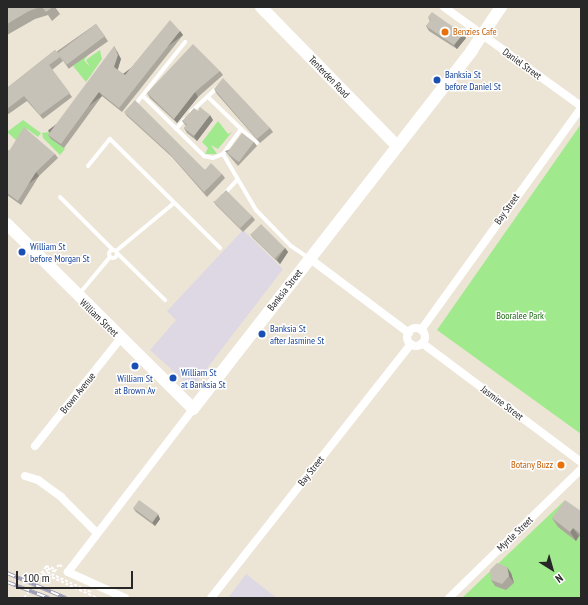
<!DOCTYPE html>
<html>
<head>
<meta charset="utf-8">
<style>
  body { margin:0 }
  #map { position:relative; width:588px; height:605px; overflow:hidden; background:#ece5d6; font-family:"PT Sans Narrow",sans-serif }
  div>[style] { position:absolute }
  .industrial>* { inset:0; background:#ddd8e3 }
  .green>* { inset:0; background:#a0e98c }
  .path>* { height:1.5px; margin-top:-0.75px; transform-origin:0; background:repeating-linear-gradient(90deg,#fff 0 3px,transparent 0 5px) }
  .lane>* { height:4px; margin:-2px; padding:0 2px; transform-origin:2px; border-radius:2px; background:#fff }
  .lane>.ring { margin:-2px; padding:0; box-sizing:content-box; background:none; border:4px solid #fff; border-radius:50% }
  .street>* { height:8px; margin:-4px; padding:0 4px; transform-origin:4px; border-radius:4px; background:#fff }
  .street>.ring { margin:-4px; padding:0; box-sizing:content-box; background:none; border:8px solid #fff; border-radius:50% }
  .secondary>* { height:12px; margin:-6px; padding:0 6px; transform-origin:6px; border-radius:6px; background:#fff }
  .rail>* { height:4px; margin-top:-2px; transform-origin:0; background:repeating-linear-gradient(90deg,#fff 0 8px,#999ab4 0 16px); box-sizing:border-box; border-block:1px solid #999ab4 }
  .wall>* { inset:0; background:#aba79d; transform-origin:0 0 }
  .shaded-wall>* { inset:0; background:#8b8880; transform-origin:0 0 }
  .building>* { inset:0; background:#c7c2b7; transform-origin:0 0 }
  .dots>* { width:11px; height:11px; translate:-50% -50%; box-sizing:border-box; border:2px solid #fff; border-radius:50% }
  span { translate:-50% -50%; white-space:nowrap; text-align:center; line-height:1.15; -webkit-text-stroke:3px #fff; paint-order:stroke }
  .food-label { font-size:10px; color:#c56008 }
  .left { translate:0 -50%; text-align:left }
  .right { translate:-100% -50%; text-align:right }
  .street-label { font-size:10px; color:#272727 }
  .transit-label { font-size:10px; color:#164399 }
  .park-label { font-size:10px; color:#196a11 }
  .frame { position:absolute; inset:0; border:8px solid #272727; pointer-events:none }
  .north { position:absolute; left:532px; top:549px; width:40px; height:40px; -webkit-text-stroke:3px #fff; paint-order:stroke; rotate:143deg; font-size:11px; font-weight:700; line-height:16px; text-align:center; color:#272727 }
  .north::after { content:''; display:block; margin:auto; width:14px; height:18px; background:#272727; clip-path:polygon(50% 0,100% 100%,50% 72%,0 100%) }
  .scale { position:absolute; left:16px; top:571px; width:117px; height:18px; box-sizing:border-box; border:2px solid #272727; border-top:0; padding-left:5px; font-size:12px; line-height:14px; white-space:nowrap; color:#272727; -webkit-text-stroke:3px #fff; paint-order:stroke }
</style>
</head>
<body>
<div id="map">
  <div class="industrial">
    <i style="clip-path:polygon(243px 230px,283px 269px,192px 388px,150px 350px,176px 320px,167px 311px)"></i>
    <i style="clip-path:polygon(246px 574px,277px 598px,228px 598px)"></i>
  </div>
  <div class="green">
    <i style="clip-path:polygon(100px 50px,102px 59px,86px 82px,73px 66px,90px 53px,84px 60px,90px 67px,86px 60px)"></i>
    <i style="clip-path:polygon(23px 120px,41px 133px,38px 137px,27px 129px,18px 142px,7px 132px)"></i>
    <i style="clip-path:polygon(218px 121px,228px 134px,232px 132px,218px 149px,211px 145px,217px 154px,205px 154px,208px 148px,202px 142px)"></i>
    <i style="clip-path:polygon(581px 124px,581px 434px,437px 330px)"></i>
    <i style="clip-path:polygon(49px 132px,65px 149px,60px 155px,43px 138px,42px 133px)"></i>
    <i style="clip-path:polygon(564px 501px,581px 513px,581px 598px,462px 598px)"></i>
  </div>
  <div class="path">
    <i style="left:62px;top:567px;width:4px;rotate:-146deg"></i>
    <i style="left:59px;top:565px;width:8px;rotate:120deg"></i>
    <i style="left:55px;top:572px;width:9px;rotate:-159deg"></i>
    <i style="left:47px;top:569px;width:3px;rotate:90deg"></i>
    <i style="left:47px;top:572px;width:48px;rotate:24.4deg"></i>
    <i style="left:43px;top:573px;width:60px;rotate:24.8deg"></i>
    <i style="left:7px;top:597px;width:2px;rotate:27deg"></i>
    <i style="left:24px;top:598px;width:39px;rotate:-55deg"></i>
    <i style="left:46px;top:566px;width:9px;rotate:18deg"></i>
  </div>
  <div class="lane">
    <i style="left:143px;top:96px;width:86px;rotate:44.5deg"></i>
    <i style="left:204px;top:156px;width:9px;rotate:13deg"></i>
    <i style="left:213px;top:158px;width:11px;rotate:-22deg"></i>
    <i style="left:223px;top:154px;width:31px;rotate:-54deg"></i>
    <i style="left:241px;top:129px;width:46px;rotate:-135.9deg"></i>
    <i style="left:134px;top:106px;width:82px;rotate:-51.4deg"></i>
    <i style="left:191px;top:112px;width:37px;rotate:-43deg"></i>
    <i style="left:176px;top:129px;width:13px;rotate:-48deg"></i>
    <i style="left:241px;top:129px;width:21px;rotate:41deg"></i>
    <i style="left:223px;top:154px;width:65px;rotate:59.5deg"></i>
    <i style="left:256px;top:210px;width:50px;rotate:45.8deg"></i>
    <i style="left:291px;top:246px;width:22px;rotate:34deg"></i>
    <i style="left:88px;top:166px;width:35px;rotate:-51deg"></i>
    <i style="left:110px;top:139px;width:155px;rotate:44.7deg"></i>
    <i style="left:224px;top:194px;width:18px;rotate:-47deg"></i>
    <i style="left:60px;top:197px;width:75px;rotate:45deg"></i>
    <i class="ring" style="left:109px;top:250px;width:4px;height:4px"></i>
    <i style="left:116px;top:251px;width:75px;rotate:-39.6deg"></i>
    <i style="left:118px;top:254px;width:66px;rotate:44.4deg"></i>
    <i style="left:80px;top:293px;width:47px;rotate:-50.2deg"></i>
  </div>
  <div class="street">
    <i style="left:444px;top:7px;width:169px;rotate:35.9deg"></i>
    <i style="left:309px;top:258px;width:125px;rotate:36.9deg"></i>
    <i class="ring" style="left:407px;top:328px;width:10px;height:10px"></i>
    <i style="left:421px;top:330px;width:274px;rotate:-54.2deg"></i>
    <i style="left:422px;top:343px;width:199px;rotate:36.8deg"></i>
    <i style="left:35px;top:446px;width:137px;rotate:-51.5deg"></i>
    <i style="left:25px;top:476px;width:14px;rotate:17deg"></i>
    <i style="left:38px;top:480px;width:29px;rotate:36deg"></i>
    <i style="left:61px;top:497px;width:51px;rotate:45deg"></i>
    <i style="left:125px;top:598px;width:63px;rotate:-155.5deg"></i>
    <i style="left:68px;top:572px;width:205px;rotate:-52.5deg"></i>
    <i style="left:211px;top:598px;width:323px;rotate:-51.8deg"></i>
    <i style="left:449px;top:598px;width:185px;rotate:-44.3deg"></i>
  </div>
  <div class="secondary">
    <i style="left:261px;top:7px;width:194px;rotate:45.6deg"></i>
    <i style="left:7px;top:224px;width:262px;rotate:44.8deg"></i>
    <i style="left:193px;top:409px;width:455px;rotate:-52.1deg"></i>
    <i style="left:472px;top:50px;width:52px;rotate:-56deg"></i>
  </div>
  <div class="rail">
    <i style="left:7px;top:573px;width:64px;rotate:23deg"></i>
    <i style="left:7px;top:582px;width:45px;rotate:20.9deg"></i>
  </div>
  <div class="wall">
    <i style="clip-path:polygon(7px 7px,55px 7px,60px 14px,52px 21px,48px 15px,35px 19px,7px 35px)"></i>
    <i style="clip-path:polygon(428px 17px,466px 38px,457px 49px,429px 31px,426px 26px,430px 21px)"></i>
    <i style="left:96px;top:24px;width:21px;height:48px;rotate:55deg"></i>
    <i style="clip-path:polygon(180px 31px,183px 35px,122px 112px,102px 96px,64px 148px,51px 139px,48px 135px,117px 51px,121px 59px,117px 70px,125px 75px)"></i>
    <i style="clip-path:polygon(55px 50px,63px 61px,52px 70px,72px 97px,43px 119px,27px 101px,7px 115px,7px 88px)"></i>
    <i style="clip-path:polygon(220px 71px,223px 75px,198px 97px,177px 123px,150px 98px,147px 93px)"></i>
    <i style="clip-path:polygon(214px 89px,270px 128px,273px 132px,260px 143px,217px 94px)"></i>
    <i style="clip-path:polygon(198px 111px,213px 120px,197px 141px,187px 133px,184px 128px,186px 126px,182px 121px)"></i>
    <i style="clip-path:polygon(124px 112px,205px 170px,222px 174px,225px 178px,207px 197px,172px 157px,127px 116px)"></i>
    <i style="clip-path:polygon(254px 142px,257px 146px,238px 166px,225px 151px)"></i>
    <i style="clip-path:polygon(7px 149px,9px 151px,55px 154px,58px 158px,39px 176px,21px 205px,7px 195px)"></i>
    <i style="clip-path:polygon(213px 201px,252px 216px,255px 220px,243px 232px,216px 205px)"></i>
    <i style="clip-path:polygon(250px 234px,285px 248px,288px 252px,280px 264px,253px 238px)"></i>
    <i style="clip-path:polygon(133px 508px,160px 519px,155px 526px,136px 512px)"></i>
    <i style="clip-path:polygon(581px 511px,581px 538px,579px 536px,576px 541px,558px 527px,552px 518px)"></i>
    <i style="clip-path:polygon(511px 573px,514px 583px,506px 590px,495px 586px,491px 580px)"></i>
  </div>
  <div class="shaded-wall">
    <i style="left:180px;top:31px;width:5px;height:98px;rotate:53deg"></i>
    <i style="clip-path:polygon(463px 34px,466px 38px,457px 49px,454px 45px)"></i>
    <i style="clip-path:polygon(114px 46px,121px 59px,117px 72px,114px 67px)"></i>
    <i style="left:99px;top:92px;width:5px;height:64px;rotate:53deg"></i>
    <i style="clip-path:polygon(195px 92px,198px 97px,177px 123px,174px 119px)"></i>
    <i style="clip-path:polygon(210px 115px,213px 120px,197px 141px,194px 136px)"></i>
    <i style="left:36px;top:172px;width:5px;height:34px;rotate:53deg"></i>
    <i style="clip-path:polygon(285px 248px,288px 252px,280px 264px,277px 260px)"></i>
    <i style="clip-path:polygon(158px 514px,160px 519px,155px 526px,152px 522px)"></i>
    <i style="clip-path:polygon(573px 528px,579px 536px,576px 541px,570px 532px)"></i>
    <i style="clip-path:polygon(507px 567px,511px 573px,514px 583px,509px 576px)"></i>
  </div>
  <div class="building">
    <i style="clip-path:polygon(7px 7px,40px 7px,29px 11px,7px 24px)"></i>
    <i style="clip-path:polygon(42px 7px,53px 7px,46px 12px)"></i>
    <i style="clip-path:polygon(432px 12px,463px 34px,454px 45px,426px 26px,431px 20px,428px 17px)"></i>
    <i style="clip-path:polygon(170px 20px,180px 31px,119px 108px,99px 92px,61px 144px,48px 135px,114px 46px,118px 55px,114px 67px,125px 75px)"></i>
    <i style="left:96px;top:24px;width:15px;height:48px;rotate:53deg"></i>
    <i style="clip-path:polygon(193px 44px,220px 71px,195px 92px,174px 119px,147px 93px)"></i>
    <i style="clip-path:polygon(55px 50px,60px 57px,49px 65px,70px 93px,40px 115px,24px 96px,7px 109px,7px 88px)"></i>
    <i style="clip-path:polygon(223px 78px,270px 128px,257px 139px,214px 89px)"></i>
    <i style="clip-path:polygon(135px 100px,205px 170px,211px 163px,222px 174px,204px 192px,169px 153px,124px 112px)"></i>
    <i style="clip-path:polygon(200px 107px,210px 115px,194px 136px,184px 128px,187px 125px,182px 121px,194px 108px,198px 111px)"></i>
    <i style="clip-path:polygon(24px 127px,55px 154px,36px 172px,18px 201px,7px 193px,7px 149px,9px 151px)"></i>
    <i style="left:242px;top:133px;width:15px;height:25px;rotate:37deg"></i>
    <i style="left:226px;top:190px;width:37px;height:17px;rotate:45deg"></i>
    <i style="left:261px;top:224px;width:34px;height:15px;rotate:45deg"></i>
    <i style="left:139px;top:500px;width:24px;height:10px;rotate:36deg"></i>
    <i style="clip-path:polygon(565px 500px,581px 511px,581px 517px,580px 518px,581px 519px,581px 534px,573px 528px,570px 532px,552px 518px)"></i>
    <i style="clip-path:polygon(497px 563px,507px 567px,509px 576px,502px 584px,491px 580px,490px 570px)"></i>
  </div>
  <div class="dots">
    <i style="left:445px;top:32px;background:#e8710a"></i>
    <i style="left:437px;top:80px;background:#1a4fb4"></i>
    <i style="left:22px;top:252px;background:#1a4fb4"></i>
    <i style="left:262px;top:334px;background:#1a4fb4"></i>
    <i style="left:135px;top:366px;background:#1a4fb4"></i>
    <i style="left:173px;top:378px;background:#1a4fb4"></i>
    <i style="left:561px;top:465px;background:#e8710a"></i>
  </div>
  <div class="food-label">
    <span class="left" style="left:453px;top:32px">Benzies Cafe</span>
    <span class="right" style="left:553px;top:465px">Botany Buzz</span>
  </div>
  <div class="street-label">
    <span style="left:522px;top:64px;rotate:36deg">Daniel Street</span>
    <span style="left:329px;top:77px;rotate:46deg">Tenterden Road</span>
    <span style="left:507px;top:209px;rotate:-55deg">Bay Street</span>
    <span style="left:285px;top:290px;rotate:-52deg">Banksia Street</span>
    <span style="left:99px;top:318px;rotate:44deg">William Street</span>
    <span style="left:78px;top:393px;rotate:-51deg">Brown Avenue</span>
    <span style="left:502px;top:403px;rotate:37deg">Jasmine Street</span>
    <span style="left:311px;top:471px;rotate:-52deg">Bay Street</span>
    <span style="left:515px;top:534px;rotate:-44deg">Myrtle Street</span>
  </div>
  <div class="transit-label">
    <span class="left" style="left:445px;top:80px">Banksia St<br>before Daniel St</span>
    <span class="left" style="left:30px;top:252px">William St<br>before Morgan St</span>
    <span class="left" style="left:270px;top:334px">Banksia St<br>after Jasmine St</span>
    <span class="left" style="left:181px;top:378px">William St<br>at Banksia St</span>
    <span style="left:135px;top:384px">William St<br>at Brown Av</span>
  </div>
  <div class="park-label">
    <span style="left:520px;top:316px">Booralee Park</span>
  </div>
  <div class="frame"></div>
  <div class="north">N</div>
  <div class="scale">100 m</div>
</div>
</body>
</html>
